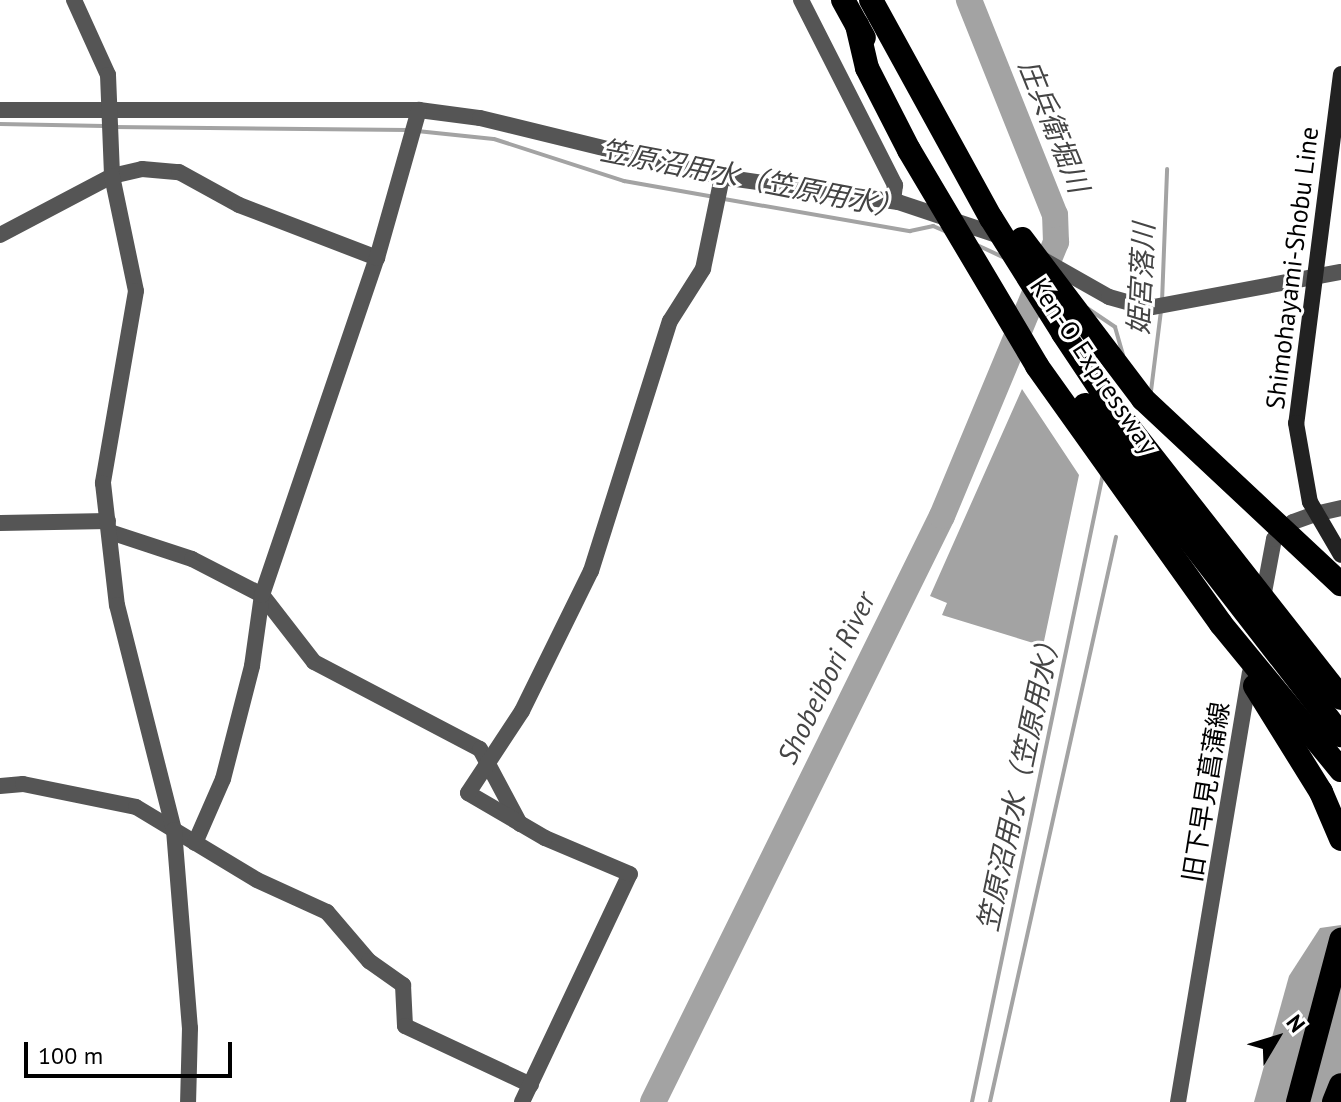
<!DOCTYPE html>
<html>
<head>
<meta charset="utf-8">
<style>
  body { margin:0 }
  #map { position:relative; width:1341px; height:1102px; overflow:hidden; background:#fff; font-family:"PT Sans","Noto Sans JP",sans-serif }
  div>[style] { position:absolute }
  .water>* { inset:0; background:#a3a3a3 }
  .stream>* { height:4px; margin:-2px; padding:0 2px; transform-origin:2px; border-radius:2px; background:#a3a3a3 }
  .river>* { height:26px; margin:-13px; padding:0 13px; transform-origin:13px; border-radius:13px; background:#a3a3a3 }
  .minor>* { height:16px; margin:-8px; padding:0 8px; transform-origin:8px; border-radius:8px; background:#555 }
  .tertiary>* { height:16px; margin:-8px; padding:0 8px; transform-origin:8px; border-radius:8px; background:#555 }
  .secondary>* { height:16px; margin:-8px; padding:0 8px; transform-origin:8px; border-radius:8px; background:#222 }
  .motorway>* { height:24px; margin:-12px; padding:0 12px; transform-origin:12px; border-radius:12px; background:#000 }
  span { translate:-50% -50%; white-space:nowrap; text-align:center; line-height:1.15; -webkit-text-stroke:6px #fff; paint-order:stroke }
  .street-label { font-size:26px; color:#000 }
  .water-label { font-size:28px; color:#444; font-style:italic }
  .north { position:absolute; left:1237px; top:998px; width:80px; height:80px; -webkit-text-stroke:6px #fff; paint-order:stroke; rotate:52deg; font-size:22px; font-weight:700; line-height:32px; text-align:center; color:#000 }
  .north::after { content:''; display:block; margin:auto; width:28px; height:36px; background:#000; clip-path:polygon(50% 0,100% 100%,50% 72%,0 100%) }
  .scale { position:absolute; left:24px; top:1042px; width:208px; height:36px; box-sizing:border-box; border:4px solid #000; border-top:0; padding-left:10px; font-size:24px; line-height:28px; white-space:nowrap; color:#000; -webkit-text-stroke:6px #fff; paint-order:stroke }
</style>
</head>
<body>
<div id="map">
  <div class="water">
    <i style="clip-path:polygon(1022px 389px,1079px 475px,1043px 646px,942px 615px,947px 603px,930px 596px)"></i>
    <i style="clip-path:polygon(1341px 925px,1341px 1102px,1254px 1102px,1289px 976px,1320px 928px)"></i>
  </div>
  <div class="stream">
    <i style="left:0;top:124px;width:104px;rotate:1.1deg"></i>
    <i style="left:113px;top:127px;width:295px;rotate:0.6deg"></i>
    <i style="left:417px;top:131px;width:77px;rotate:5.9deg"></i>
    <i style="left:494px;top:139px;width:137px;rotate:17.9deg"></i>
    <i style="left:624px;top:181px;width:92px;rotate:10deg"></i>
    <i style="left:724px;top:199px;width:189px;rotate:9.8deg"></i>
    <i style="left:910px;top:231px;width:24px;rotate:-12deg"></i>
    <i style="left:933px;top:226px;width:15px;rotate:23deg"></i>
    <i style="left:977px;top:245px;width:31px;rotate:25deg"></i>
    <i style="left:1162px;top:302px;width:133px;rotate:-87.8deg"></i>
    <i style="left:1087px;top:308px;width:34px;rotate:34deg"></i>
    <i style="left:1115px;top:327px;width:29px;rotate:74deg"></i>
    <i style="left:1151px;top:391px;width:81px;rotate:-82.9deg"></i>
    <i style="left:972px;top:1102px;width:642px;rotate:-78.22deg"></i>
    <i style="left:990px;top:1102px;width:579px;rotate:-77.43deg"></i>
  </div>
  <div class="river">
    <i style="left:653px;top:1102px;width:653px;rotate:-63.75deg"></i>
    <i style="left:942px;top:516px;width:297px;rotate:-67.4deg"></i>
    <i style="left:1056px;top:242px;width:27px;rotate:-92deg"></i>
    <i style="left:1055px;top:215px;width:232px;rotate:-111.8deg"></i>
  </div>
  <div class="minor">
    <i style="left:801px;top:0;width:208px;rotate:63.1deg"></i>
    <i style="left:895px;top:185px;width:16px;rotate:97deg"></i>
    <i style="left:0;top:110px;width:419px"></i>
    <i style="left:419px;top:110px;width:62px;rotate:7.5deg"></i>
    <i style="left:480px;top:118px;width:249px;rotate:13.7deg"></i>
    <i style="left:722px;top:177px;width:178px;rotate:8.1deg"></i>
    <i style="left:898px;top:202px;width:111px;rotate:18.4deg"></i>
    <i style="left:0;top:235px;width:127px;rotate:-27.8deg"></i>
    <i style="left:112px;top:176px;width:31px;rotate:-13deg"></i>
    <i style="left:142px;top:169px;width:37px;rotate:5deg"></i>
    <i style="left:179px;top:172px;width:68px;rotate:28.8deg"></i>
    <i style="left:239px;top:205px;width:148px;rotate:21deg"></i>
    <i style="left:1040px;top:258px;width:79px;rotate:29.5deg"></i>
    <i style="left:1109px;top:297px;width:41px;rotate:15.8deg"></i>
    <i style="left:1148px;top:308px;width:196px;rotate:-10.6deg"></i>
    <i style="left:1315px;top:514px;width:27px;rotate:-13deg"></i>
    <i style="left:0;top:523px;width:108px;rotate:-1.1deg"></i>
    <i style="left:110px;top:532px;width:86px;rotate:18.2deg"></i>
    <i style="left:192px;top:559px;width:79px;rotate:27.2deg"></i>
    <i style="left:262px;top:595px;width:85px;rotate:52.2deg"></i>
    <i style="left:314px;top:662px;width:187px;rotate:27.7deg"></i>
    <i style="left:480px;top:749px;width:85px;rotate:61.9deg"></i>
    <i style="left:0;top:786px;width:23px;rotate:-5deg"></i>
    <i style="left:23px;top:784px;width:115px;rotate:11.5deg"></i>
    <i style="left:136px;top:807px;width:141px;rotate:31.1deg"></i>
    <i style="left:257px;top:880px;width:77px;rotate:24.6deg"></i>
    <i style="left:327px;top:912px;width:65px;rotate:49.4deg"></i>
    <i style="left:369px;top:961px;width:42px;rotate:35.2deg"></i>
    <i style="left:403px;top:985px;width:41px;rotate:87.2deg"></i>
    <i style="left:405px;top:1026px;width:139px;rotate:25.1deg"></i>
    <i style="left:195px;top:843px;width:70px;rotate:-66.4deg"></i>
    <i style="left:223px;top:779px;width:117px;rotate:-75.6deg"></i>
    <i style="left:252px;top:666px;width:72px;rotate:-82deg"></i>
    <i style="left:262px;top:595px;width:356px;rotate:-71.2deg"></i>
    <i style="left:377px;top:258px;width:154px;rotate:-74.2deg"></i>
    <i style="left:522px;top:1102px;width:252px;rotate:-64.7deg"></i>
    <i style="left:630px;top:874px;width:92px;rotate:-157deg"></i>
    <i style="left:545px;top:838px;width:89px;rotate:-149.7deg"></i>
    <i style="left:468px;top:793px;width:98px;rotate:-56.6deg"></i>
    <i style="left:522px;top:711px;width:156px;rotate:-63.8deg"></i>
    <i style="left:591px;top:571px;width:262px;rotate:-72.5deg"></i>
    <i style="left:670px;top:321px;width:62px;rotate:-57.6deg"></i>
    <i style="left:703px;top:269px;width:94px;rotate:-78.3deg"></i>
  </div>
  <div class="tertiary">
    <i style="left:74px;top:0;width:82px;rotate:65.6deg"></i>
    <i style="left:108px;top:75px;width:101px;rotate:87.7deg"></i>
    <i style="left:112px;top:176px;width:117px;rotate:78.2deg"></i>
    <i style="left:136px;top:291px;width:195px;rotate:99.8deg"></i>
    <i style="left:103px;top:483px;width:123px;rotate:83.5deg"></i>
    <i style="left:117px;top:605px;width:232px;rotate:75.8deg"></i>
    <i style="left:174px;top:830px;width:199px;rotate:85.4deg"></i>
    <i style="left:190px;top:1028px;width:74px;rotate:91.5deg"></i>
    <i style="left:1262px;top:603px;width:65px;rotate:-79.4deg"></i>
    <i style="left:1274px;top:539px;width:25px;rotate:-42deg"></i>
    <i style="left:1293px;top:522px;width:23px;rotate:-20deg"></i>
    <i style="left:1178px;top:1102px;width:435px;rotate:-80.5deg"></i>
  </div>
  <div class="secondary">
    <i style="left:1341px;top:74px;width:352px;rotate:97.3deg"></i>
    <i style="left:1296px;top:423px;width:80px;rotate:80deg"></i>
    <i style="left:1310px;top:502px;width:61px;rotate:59.7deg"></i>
  </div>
  <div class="motorway">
    <i style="left:843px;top:0;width:43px;rotate:61.1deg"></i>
    <i style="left:871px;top:0;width:249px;rotate:61.2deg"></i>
    <i style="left:991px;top:218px;width:136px;rotate:57.9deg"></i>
    <i style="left:1063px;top:333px;width:83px;rotate:56.3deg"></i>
    <i style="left:1109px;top:402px;width:376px;rotate:51.9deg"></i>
    <i style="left:857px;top:25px;width:44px;rotate:76.9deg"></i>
    <i style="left:867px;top:68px;width:92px;rotate:62.9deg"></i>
    <i style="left:909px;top:150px;width:251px;rotate:59.3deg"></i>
    <i style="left:1037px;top:366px;width:317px;rotate:54.5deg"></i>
    <i style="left:1221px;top:624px;width:189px;rotate:50.6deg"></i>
    <i style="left:1022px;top:239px;width:201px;rotate:52.9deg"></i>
    <i style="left:1143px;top:399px;width:271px;rotate:43.1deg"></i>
    <i style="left:1085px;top:405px;width:418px;rotate:52.2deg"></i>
    <i style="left:1255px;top:686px;width:125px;rotate:58.1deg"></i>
    <i style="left:1321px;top:792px;width:51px;rotate:66.9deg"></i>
    <i style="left:1298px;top:1102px;width:168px;rotate:-75.1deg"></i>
    <i style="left:1334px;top:1102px;width:18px;rotate:-68deg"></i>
  </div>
  <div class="street-label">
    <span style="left:1292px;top:268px;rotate:-83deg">Shimohayami-Shobu Line</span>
    <span style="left:1094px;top:366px;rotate:56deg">Ken-O Expressway</span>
    <span style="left:1206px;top:792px;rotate:-81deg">旧下早見菖蒲線</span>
  </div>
  <div class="water-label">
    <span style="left:1054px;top:126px;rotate:68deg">庄兵衛堀川</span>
    <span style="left:752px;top:179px;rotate:11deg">笠原沼用水（笠原用水）</span>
    <span style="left:1141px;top:279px;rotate:-87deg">姫宮落川</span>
    <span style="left:826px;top:678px;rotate:-64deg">Shobeibori River</span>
    <span style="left:1019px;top:780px;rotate:-78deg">笠原沼用水（笠原用水）</span>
  </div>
  <div class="north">N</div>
  <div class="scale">100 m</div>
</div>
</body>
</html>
